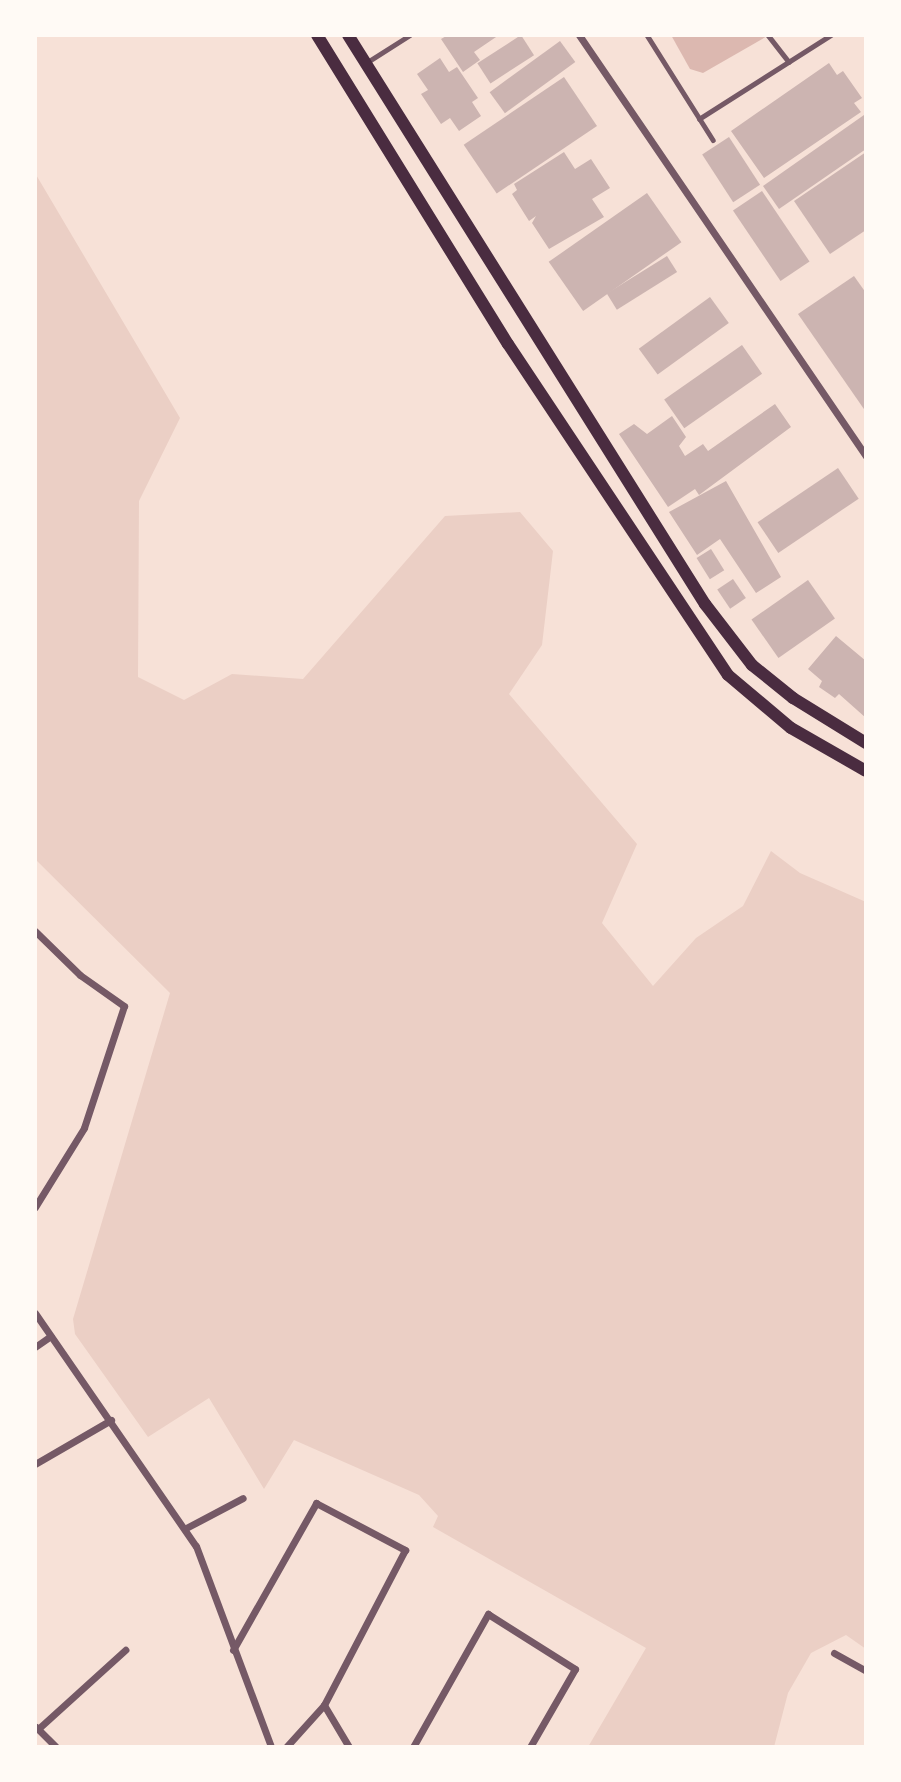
<!DOCTYPE html>
<html>
<head>
<meta charset="utf-8">
<style>
  body { margin:0 }
  #map { position:relative; width:901px; height:1782px; overflow:hidden; background:#f7e1d7; font-family:"Source Sans 3",sans-serif }
  div>[style] { position:absolute }
  .green>* { inset:0; background:#ebcfc5 }
  .water>* { inset:0; background:#dcb8b0 }
  .building>* { inset:0; background:#ccb4b1; transform-origin:0 0 }
  .service>* { height:4.5px; margin:-2.25px; padding:0 2.25px; transform-origin:2.25px; border-radius:2.25px; background:#755966 }
  .minor>* { height:7px; margin:-3.5px; padding:0 3.5px; transform-origin:3.5px; border-radius:3.5px; background:#755966 }
  .secondary>* { height:12px; margin:-6px; padding:0 6px; transform-origin:6px; border-radius:6px; background:#4a2c40 }
  span { translate:-50% -50%; white-space:nowrap; text-align:center; line-height:1.15; -webkit-text-stroke:5px #fffaf5; paint-order:stroke }
  .frame { position:absolute; inset:0; border:37px solid #fffaf5; pointer-events:none }
</style>
</head>
<body>
<div id="map">
  <div class="green">
    <i style="clip-path:polygon(35px 173px,180px 418px,139px 501px,138px 677px,184px 700px,232px 674px,303px 679px,445px 516px,520px 512px,553px 551px,542px 645px,509px 694px,637px 844px,602px 923px,653px 986px,696px 938px,743px 906px,771px 851px,800px 873px,866px 902px,866px 1649px,846px 1635px,811px 1653px,788px 1693px,774px 1747px,588px 1747px,646px 1648px,433px 1527px,438px 1516px,419px 1495px,294px 1440px,264px 1489px,209px 1398px,148px 1437px,75px 1334px,73px 1319px,170px 993px,35px 859px)"></i>
  </div>
  <div class="water">
    <i style="clip-path:polygon(671px 35px,769px 35px,703px 73px,690px 69px)"></i>
  </div>
  <div class="building">
    <i style="clip-path:polygon(448px 35px,499px 35px,474px 52px,480px 60px,463px 72px,441px 39px)"></i>
    <i style="left:521px;top:35px;width:24px;height:52px;rotate:57deg"></i>
    <i style="left:560px;top:41px;width:26px;height:87px;rotate:54deg"></i>
    <i style="clip-path:polygon(440px 58px,449px 72px,457px 67px,478px 98px,472px 102px,481px 116px,459px 131px,450px 118px,441px 124px,421px 94px,428px 90px,417px 74px)"></i>
    <i style="clip-path:polygon(829px 63px,837px 75px,843px 71px,862px 98px,854px 103px,861px 112px,764px 178px,731px 131px)"></i>
    <i style="left:564px;top:77px;width:59px;height:121px;rotate:56deg"></i>
    <i style="clip-path:polygon(864px 115px,866px 149px,779px 209px,763px 186px)"></i>
    <i style="left:729px;top:137px;width:57px;height:32px;rotate:57deg"></i>
    <i style="clip-path:polygon(564px 152px,575px 169px,591px 159px,610px 188px,592px 199px,604px 217px,549px 249px,532px 223px,536px 216px,529px 221px,512px 194px,517px 190px,514px 184px)"></i>
    <i style="clip-path:polygon(866px 152px,866px 230px,830px 254px,794px 201px)"></i>
    <i style="left:762px;top:191px;width:85px;height:35px;rotate:56deg"></i>
    <i style="left:647px;top:193px;width:60px;height:120px;rotate:55deg"></i>
    <i style="left:667px;top:256px;width:19px;height:71px;rotate:58deg"></i>
    <i style="clip-path:polygon(854px 276px,866px 293px,866px 412px,798px 314px)"></i>
    <i style="left:710px;top:297px;width:32px;height:88px;rotate:54deg"></i>
    <i style="left:742px;top:345px;width:35px;height:95px;rotate:55deg"></i>
    <i style="clip-path:polygon(775px 404px,791px 427px,699px 495px,695px 489px,668px 507px,619px 434px,634px 424px,647px 434px,672px 416px,686px 437px,679px 446px,685px 456px,703px 444px,708px 451px)"></i>
    <i style="left:838px;top:468px;width:37px;height:97px;rotate:56deg"></i>
    <i style="clip-path:polygon(726px 481px,781px 577px,756px 593px,720px 539px,697px 555px,669px 512px)"></i>
    <i style="left:711px;top:549px;width:25px;height:17px;rotate:58deg"></i>
    <i style="left:733px;top:579px;width:23px;height:19px;rotate:56deg"></i>
    <i style="left:808px;top:580px;width:47px;height:69px;rotate:55deg"></i>
    <i style="clip-path:polygon(836px 636px,866px 661px,866px 718px,839px 694px,835px 698px,819px 687px,822px 681px,808px 669px)"></i>
  </div>
  <div class="service">
    <i style="left:647px;top:35px;width:124px;rotate:57.8deg"></i>
    <i style="left:768px;top:35px;width:34px;rotate:52deg"></i>
    <i style="left:366px;top:63px;width:52px;rotate:-32.5deg"></i>
    <i style="left:699px;top:119px;width:156px;rotate:-32.5deg"></i>
  </div>
  <div class="minor">
    <i style="left:579px;top:35px;width:510px;rotate:55.72deg"></i>
    <i style="left:35px;top:931px;width:63px;rotate:44.4deg"></i>
    <i style="left:80px;top:975px;width:54px;rotate:35.2deg"></i>
    <i style="left:124px;top:1006px;width:128px;rotate:108.2deg"></i>
    <i style="left:84px;top:1128px;width:93px;rotate:121.8deg"></i>
    <i style="left:35px;top:1313px;width:283px;rotate:55.4deg"></i>
    <i style="left:196px;top:1546px;width:215px;rotate:69.5deg"></i>
    <i style="left:35px;top:1347px;width:19px;rotate:-35deg"></i>
    <i style="left:35px;top:1464px;width:88px;rotate:-30.1deg"></i>
    <i style="left:186px;top:1528px;width:64px;rotate:-27.8deg"></i>
    <i style="left:233px;top:1650px;width:169px;rotate:-60.5deg"></i>
    <i style="left:316px;top:1503px;width:101px;rotate:27.8deg"></i>
    <i style="left:405px;top:1550px;width:175px;rotate:117.6deg"></i>
    <i style="left:324px;top:1705px;width:57px;rotate:132.1deg"></i>
    <i style="left:834px;top:1653px;width:37px;rotate:29deg"></i>
    <i style="left:324px;top:1705px;width:49px;rotate:59.2deg"></i>
    <i style="left:36px;top:1727px;width:28px;rotate:45deg"></i>
    <i style="left:38px;top:1729px;width:118px;rotate:-42.2deg"></i>
    <i style="left:413px;top:1747px;width:153px;rotate:-60.6deg"></i>
    <i style="left:488px;top:1614px;width:103px;rotate:32.3deg"></i>
    <i style="left:575px;top:1669px;width:90px;rotate:120deg"></i>
  </div>
  <div class="secondary">
    <i style="left:317px;top:35px;width:363px;rotate:58.3deg"></i>
    <i style="left:508px;top:344px;width:397px;rotate:56.4deg"></i>
    <i style="left:728px;top:675px;width:82px;rotate:40.1deg"></i>
    <i style="left:791px;top:728px;width:86px;rotate:29.8deg"></i>
    <i style="left:348px;top:35px;width:672px;rotate:57.9deg"></i>
    <i style="left:705px;top:604px;width:77px;rotate:52.4deg"></i>
    <i style="left:752px;top:665px;width:53px;rotate:38.8deg"></i>
    <i style="left:793px;top:698px;width:86px;rotate:31.7deg"></i>
  </div>
  <div class="frame"></div>
</div>
</body>
</html>
